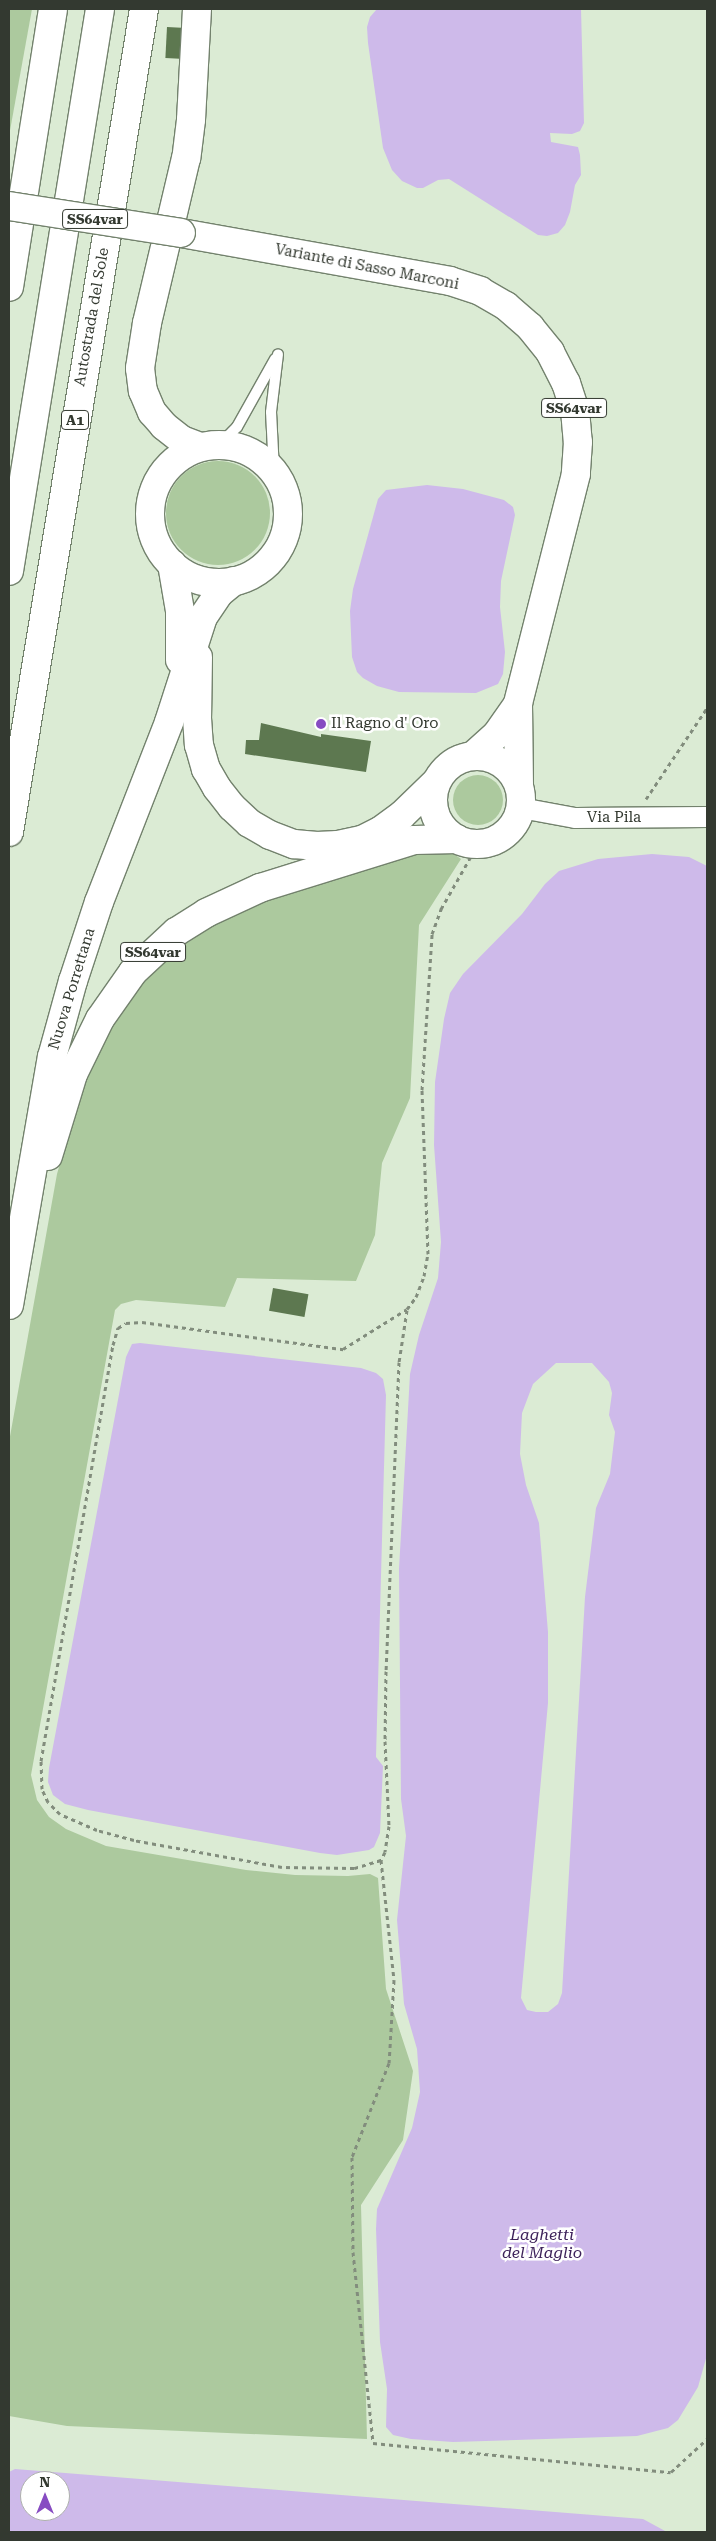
<!DOCTYPE html>
<html>
<head>
<meta charset="utf-8">
<style>
  body { margin:0 }
  #map { position:relative; width:716px; height:2541px; overflow:hidden; background:#dbebd4; font-family:"Roboto Serif",serif }
  div>[style] { position:absolute }
  .green>* { inset:0; background:#acc99e }
  .round { border-radius:50% }
  .water>* { inset:0; background:#cebaea }
  .building>* { inset:0; background:#5d7850; transform-origin:0 0 }
  .path>* { height:3px; margin-top:-1.5px; transform-origin:0; background:repeating-linear-gradient(90deg,#828d7d 0 4px,transparent 0 8px) }
  .roads { filter:drop-shadow(1px 0 #73826d) drop-shadow(-1px 0 #73826d) drop-shadow(0 1px #73826d) drop-shadow(0 -1px #73826d) }
  .lane>* { height:10px; margin:-5px; padding:0 5px; transform-origin:5px; border-radius:5px; background:#fff }
  .street>* { height:20px; margin:-10px; padding:0 10px; transform-origin:10px; border-radius:10px; background:#fff }
  .highway>* { height:28px; margin:-14px; padding:0 14px; transform-origin:14px; border-radius:14px; background:#fff }
  .highway>.ring { margin:-14px; padding:0; box-sizing:content-box; background:none; border:28px solid #fff; border-radius:50% }
  .bridges { filter:drop-shadow(1px 0 #73826d) drop-shadow(-1px 0 #73826d) drop-shadow(0 1px #73826d) drop-shadow(0 -1px #73826d) }
  .highway-bridge>* { height:28px; margin:-14px; padding:0 14px; transform-origin:14px; border-radius:14px; background:#fff }
  .dots>* { width:14px; height:14px; translate:-50% -50%; box-sizing:border-box; border:2px solid #fff; border-radius:50% }
  span { translate:-50% -50%; white-space:nowrap; text-align:center; line-height:1.15; -webkit-text-stroke:5px #fff; paint-order:stroke }
  .shield-label span { padding:1px 4px; background:#fff; border:1px solid; border-radius:4px; -webkit-text-stroke-width:0 }
  .shield-label { font-size:14px; color:#333930; font-weight:700 }
  .street-label { font-size:15px; color:#333930 }
  .poi-label { font-size:15px; color:#333930 }
  .left { translate:0 -50%; text-align:left }
  .water-label { font-size:16px; color:#3d225a; font-style:italic }
  .frame { position:absolute; inset:0; border:10px solid #333930; pointer-events:none }
  .north { position:absolute; left:20px; top:2471px; width:50px; height:50px; box-sizing:border-box; background:#fff; border:1px solid #adb0ac; border-radius:50%; rotate:0deg; font-size:14px; font-weight:700; line-height:20px; text-align:center; color:#333930 }
  .north::after { content:''; display:block; margin:auto; width:18px; height:22px; background:#874cc2; clip-path:polygon(50% 0,100% 100%,50% 72%,0 100%) }
</style>
</head>
<body>
<div id="map">
  <div class="green">
    <i style="clip-path:polygon(9px 9px,32px 9px,9px 136px)"></i>
    <i class="round" style="left:166px;top:461px;width:104px;height:104px"></i>
    <i class="round" style="left:453px;top:775px;width:50px;height:50px"></i>
    <i style="clip-path:polygon(435px 852px,454px 854px,461px 859px,419px 925px,410px 1098px,382px 1163px,375px 1235px,356px 1281px,237px 1278px,225px 1307px,136px 1300px,121px 1304px,115px 1310px,31px 1775px,37px 1800px,49px 1817px,66px 1829px,106px 1846px,246px 1870px,295px 1875px,348px 1876px,370px 1874px,378px 1878px,386px 1989px,413px 2071px,403px 2140px,361px 2205px,367px 2439px,67px 2426px,9px 2416px,9px 1442px,57px 1174px,85px 1076px,130px 997px,147px 975px,186px 940px,217px 921px,256px 901px,405px 854px)"></i>
  </div>
  <div class="water">
    <i style="clip-path:polygon(377px 9px,581px 9px,584px 123px,580px 131px,572px 134px,550px 133px,551px 142px,578px 147px,580px 155px,581px 175px,575px 185px,570px 212px,565px 225px,558px 233px,547px 236px,538px 235px,449px 179px,438px 180px,423px 188px,417px 188px,402px 181px,392px 170px,383px 148px,368px 43px,367px 27px,370px 17px)"></i>
    <i style="clip-path:polygon(427px 485px,463px 489px,504px 500px,513px 507px,515px 515px,501px 581px,500px 607px,505px 652px,503px 674px,498px 684px,476px 693px,399px 692px,377px 686px,363px 678px,357px 672px,352px 657px,350px 611px,353px 589px,378px 499px,386px 490px)"></i>
    <i style="clip-path:polygon(evenodd,652px 854px,689px 857px,707px 866px,707px 2355px,698px 2387px,678px 2420px,668px 2428px,637px 2436px,453px 2442px,411px 2439px,393px 2435px,386px 2427px,387px 2389px,380px 2342px,376px 2229px,377px 2209px,412px 2128px,420px 2092px,417px 2049px,404px 2004px,397px 1920px,406px 1836px,401px 1799px,399px 1569px,410px 1374px,419px 1335px,438px 1278px,441px 1242px,434px 1145px,435px 1082px,444px 1019px,450px 993px,463px 974px,522px 914px,545px 884px,559px 871px,598px 859px,652px 854px,556px 1363px,592px 1363px,609px 1382px,612px 1393px,609px 1415px,615px 1432px,610px 1474px,596px 1508px,585px 1597px,562px 1993px,558px 2004px,548px 2012px,536px 2012px,527px 2010px,521px 1998px,548px 1703px,548px 1632px,539px 1523px,526px 1485px,520px 1454px,522px 1413px,533px 1384px,556px 1363px)"></i>
    <i style="clip-path:polygon(140px 1343px,361px 1368px,376px 1373px,383px 1379px,386px 1395px,376px 1757px,383px 1766px,380px 1833px,374px 1847px,369px 1850px,337px 1855px,320px 1853px,88px 1810px,65px 1804px,53px 1795px,48px 1782px,49px 1768px,126px 1357px,132px 1344px)"></i>
    <i style="clip-path:polygon(evenodd,15px 2469px,643px 2519px,667px 2532px,9px 2532px,9px 2472px,15px 2469px,30px 2481px,60px 2481px,60px 2511px,30px 2511px,30px 2481px)"></i>
  </div>
  <div class="building">
    <i style="left:167px;top:27px;width:43px;height:31px;rotate:3deg"></i>
    <i style="clip-path:polygon(261px 723px,321px 737px,321px 734px,371px 741px,366px 772px,245px 754px,246px 740px,259px 740px)"></i>
    <i style="left:273px;top:1288px;width:36px;height:23px;rotate:10deg"></i>
  </div>
  <div class="path">
    <i style="left:646px;top:799px;width:110px;rotate:-56.2deg"></i>
    <i style="left:407px;top:1310px;width:53px;rotate:98.7deg"></i>
    <i style="left:399px;top:1362px;width:309px;rotate:92.4deg"></i>
    <i style="left:386px;top:1671px;width:70px;rotate:90.8deg"></i>
    <i style="left:385px;top:1741px;width:85px;rotate:87.3deg"></i>
    <i style="left:389px;top:1826px;width:26px;rotate:99deg"></i>
    <i style="left:385px;top:1852px;width:9px;rotate:117deg"></i>
    <i style="left:381px;top:1860px;width:121px;rotate:83.8deg"></i>
    <i style="left:394px;top:1980px;width:83px;rotate:93.4deg"></i>
    <i style="left:389px;top:2063px;width:101px;rotate:111.5deg"></i>
    <i style="left:352px;top:2157px;width:95px;rotate:89.4deg"></i>
    <i style="left:353px;top:2252px;width:192px;rotate:84deg"></i>
    <i style="left:373px;top:2443px;width:299px;rotate:5.6deg"></i>
    <i style="left:671px;top:2472px;width:49px;rotate:-42.5deg"></i>
    <i style="left:381px;top:1860px;width:28px;rotate:163deg"></i>
    <i style="left:354px;top:1868px;width:72px;rotate:-179.2deg"></i>
    <i style="left:282px;top:1867px;width:150px;rotate:-169.7deg"></i>
    <i style="left:134px;top:1840px;width:38px;rotate:-165deg"></i>
    <i style="left:97px;top:1830px;width:40px;rotate:-156.6deg"></i>
    <i style="left:60px;top:1814px;width:17px;rotate:-135deg"></i>
    <i style="left:48px;top:1802px;width:14px;rotate:-115deg"></i>
    <i style="left:42px;top:1789px;width:28px;rotate:-92deg"></i>
    <i style="left:41px;top:1761px;width:422px;rotate:-80.2deg"></i>
    <i style="left:113px;top:1345px;width:18px;rotate:-74deg"></i>
    <i style="left:118px;top:1328px;width:9px;rotate:-32deg"></i>
    <i style="left:126px;top:1323px;width:16px;rotate:-4deg"></i>
    <i style="left:142px;top:1322px;width:203px;rotate:7.7deg"></i>
    <i style="left:343px;top:1349px;width:75px;rotate:-32deg"></i>
    <i style="left:407px;top:1309px;width:15px;rotate:-53deg"></i>
    <i style="left:416px;top:1297px;width:22px;rotate:-69deg"></i>
    <i style="left:424px;top:1276px;width:22px;rotate:-80deg"></i>
    <i style="left:428px;top:1254px;width:164px;rotate:-92.1deg"></i>
    <i style="left:422px;top:1090px;width:156px;rotate:-86.3deg"></i>
    <i style="left:432px;top:934px;width:27px;rotate:-70deg"></i>
    <i style="left:441px;top:909px;width:59px;rotate:-60.4deg"></i>
  </div>
  <div class="roads">
    <div class="lane">
      <i style="left:219px;top:445px;width:25px;rotate:-45deg"></i>
      <i style="left:237px;top:427px;width:78px;rotate:-60.8deg"></i>
      <i style="left:274px;top:471px;width:59px;rotate:-92.9deg"></i>
      <i style="left:271px;top:412px;width:58px;rotate:-83.1deg"></i>
    </div>
    <div class="street">
      <i style="left:521px;top:808px;width:55px;rotate:10.5deg"></i>
      <i style="left:575px;top:818px;width:132px;rotate:-0.4deg"></i>
    </div>
    <div class="highway">
      <i style="left:197px;top:9px;width:111px;rotate:93.1deg"></i>
      <i style="left:191px;top:120px;width:38px;rotate:97deg"></i>
      <i style="left:186px;top:158px;width:170px;rotate:103.3deg"></i>
      <i style="left:147px;top:323px;width:46px;rotate:98.8deg"></i>
      <i style="left:140px;top:368px;width:23px;rotate:83deg"></i>
      <i style="left:143px;top:391px;width:23px;rotate:67deg"></i>
      <i style="left:152px;top:412px;width:18px;rotate:49deg"></i>
      <i style="left:164px;top:426px;width:23px;rotate:38deg"></i>
      <i style="left:182px;top:440px;width:19px;rotate:21deg"></i>
      <i style="left:181px;top:233px;width:273px;rotate:10.1deg"></i>
      <i style="left:450px;top:281px;width:32px;rotate:18deg"></i>
      <i style="left:480px;top:291px;width:30px;rotate:30deg"></i>
      <i style="left:506px;top:306px;width:32px;rotate:41deg"></i>
      <i style="left:530px;top:327px;width:32px;rotate:51deg"></i>
      <i style="left:550px;top:352px;width:35px;rotate:63deg"></i>
      <i style="left:566px;top:383px;width:28px;rotate:72deg"></i>
      <i style="left:575px;top:410px;width:32px;rotate:85deg"></i>
      <i style="left:578px;top:442px;width:32px;rotate:94deg"></i>
      <i style="left:576px;top:474px;width:237px;rotate:104.2deg"></i>
      <i style="left:518px;top:704px;width:79px;rotate:89.3deg"></i>
      <i style="left:9px;top:287px;width:281px;rotate:-81deg"></i>
      <i class="ring" style="left:150px;top:445px;width:110px;height:110px"></i>
      <i style="left:172px;top:564px;width:48px;rotate:80.3deg"></i>
      <i style="left:180px;top:611px;width:49px;rotate:90deg"></i>
      <i style="left:9px;top:571px;width:569px;rotate:-80.8deg"></i>
      <i style="left:198px;top:657px;width:61px;rotate:90.9deg"></i>
      <i style="left:197px;top:718px;width:27px;rotate:86deg"></i>
      <i style="left:199px;top:745px;width:25px;rotate:74deg"></i>
      <i style="left:206px;top:769px;width:22px;rotate:60deg"></i>
      <i style="left:217px;top:788px;width:24px;rotate:52deg"></i>
      <i style="left:232px;top:807px;width:23px;rotate:43deg"></i>
      <i style="left:249px;top:823px;width:24px;rotate:30deg"></i>
      <i style="left:270px;top:835px;width:26px;rotate:21deg"></i>
      <i style="left:294px;top:844px;width:23px;rotate:5deg"></i>
      <i style="left:317px;top:846px;width:21px;rotate:-3deg"></i>
      <i style="left:338px;top:845px;width:25px;rotate:-12deg"></i>
      <i style="left:362px;top:840px;width:20px;rotate:-27deg"></i>
      <i style="left:380px;top:831px;width:27px;rotate:-36deg"></i>
      <i style="left:402px;top:815px;width:47px;rotate:-44.1deg"></i>
      <i style="left:474px;top:755px;width:31px;rotate:-42deg"></i>
      <i style="left:497px;top:734px;width:37px;rotate:-55deg"></i>
      <i class="ring" style="left:433px;top:756px;width:60px;height:60px"></i>
      <i style="left:9px;top:832px;width:834px;rotate:-80.68deg"></i>
      <i style="left:48px;top:1156px;width:86px;rotate:-73deg"></i>
      <i style="left:73px;top:1074px;width:61px;rotate:-63.9deg"></i>
      <i style="left:100px;top:1019px;width:57px;rotate:-54.9deg"></i>
      <i style="left:133px;top:972px;width:59px;rotate:-42.9deg"></i>
      <i style="left:176px;top:932px;width:36px;rotate:-32deg"></i>
      <i style="left:206px;top:913px;width:60px;rotate:-24.8deg"></i>
      <i style="left:260px;top:888px;width:161px;rotate:-17.3deg"></i>
      <i style="left:414px;top:840px;width:43px;rotate:-1.3deg"></i>
      <i style="left:9px;top:1305px;width:252px;rotate:-80.2deg"></i>
      <i style="left:52px;top:1057px;width:79px;rotate:-74.6deg"></i>
      <i style="left:73px;top:981px;width:83px;rotate:-71.8deg"></i>
      <i style="left:99px;top:902px;width:193px;rotate:-68.7deg"></i>
      <i style="left:169px;top:722px;width:110px;rotate:-72.1deg"></i>
      <i style="left:203px;top:617px;width:29px;rotate:-56deg"></i>
      <i style="left:219px;top:593px;width:19px;rotate:-39deg"></i>
    </div>
  </div>
  <div class="bridges">
    <div class="highway-bridge">
      <i style="left:9px;top:206px;width:174px;rotate:8.9deg"></i>
    </div>
  </div>
  <div class="dots">
    <i style="left:321px;top:724px;background:#874cc2"></i>
  </div>
  <div class="shield-label">
    <span style="left:95px;top:219px">SS64var</span>
    <span style="left:574px;top:408px">SS64var</span>
    <span style="left:75px;top:420px">A1</span>
    <span style="left:153px;top:952px">SS64var</span>
  </div>
  <div class="street-label">
    <span style="left:367px;top:267px;rotate:11deg">Variante di Sasso Marconi</span>
    <span style="left:92px;top:317px;rotate:-80deg">Autostrada del Sole</span>
    <span style="left:614px;top:818px">Via Pila</span>
    <span style="left:72px;top:989px;rotate:-73deg">Nuova Porrettana</span>
  </div>
  <div class="poi-label">
    <span class="left" style="left:331px;top:724px">Il Ragno d' Oro</span>
  </div>
  <div class="water-label">
    <span style="left:542px;top:2244px">Laghetti<br>del Maglio</span>
  </div>
  <div class="frame"></div>
  <div class="north">N</div>
</div>
</body>
</html>
